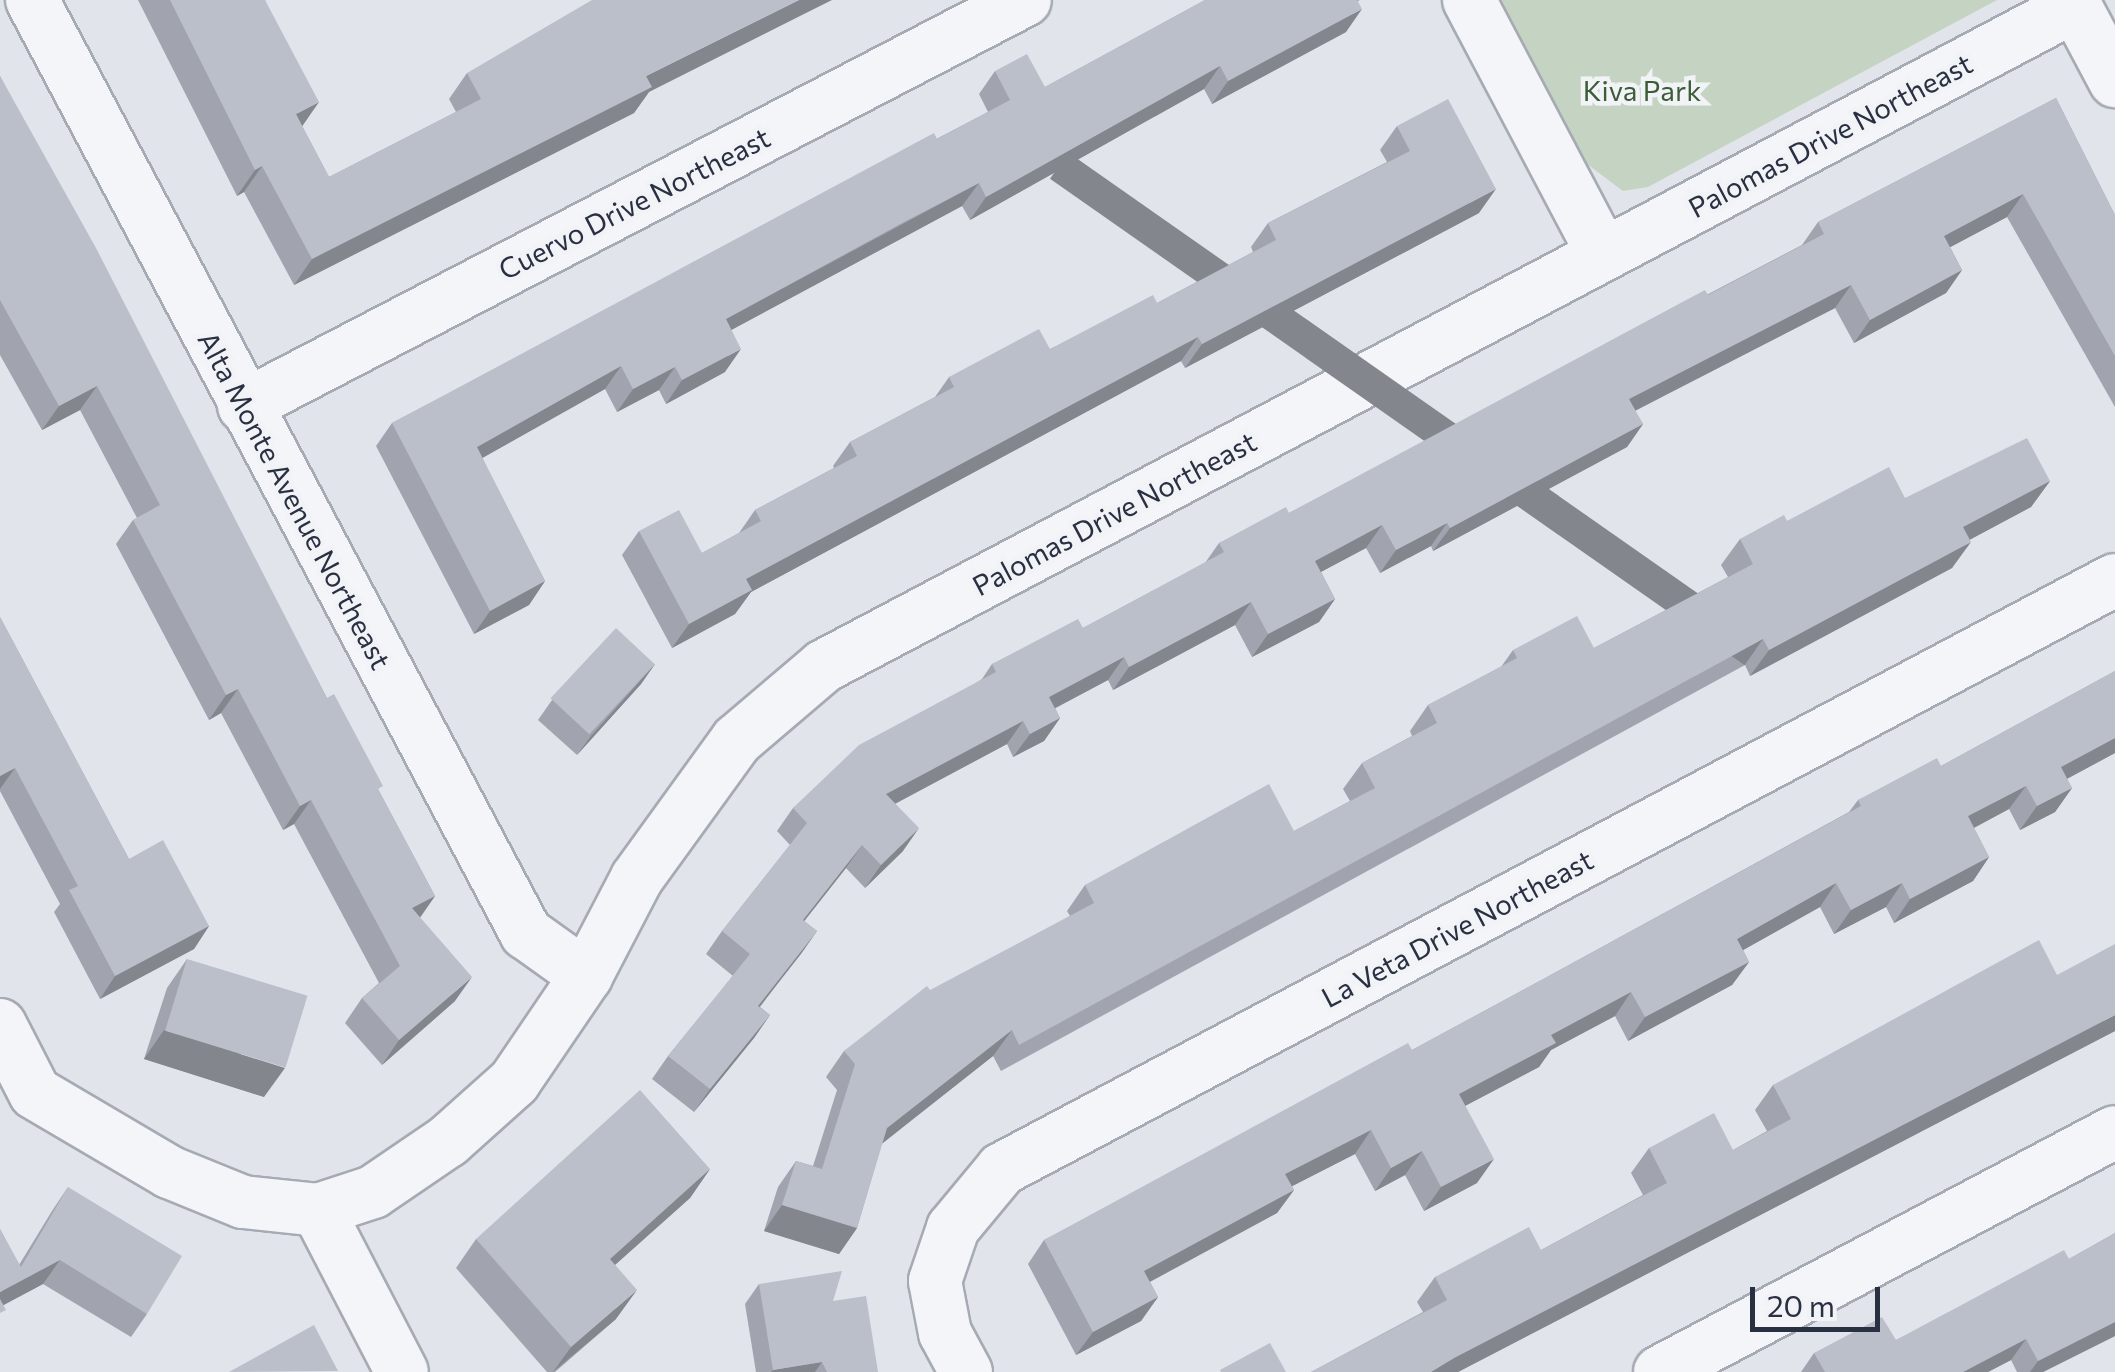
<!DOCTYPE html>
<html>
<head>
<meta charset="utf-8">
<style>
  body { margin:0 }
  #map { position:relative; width:2115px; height:1372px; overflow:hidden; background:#e1e4ea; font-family:Commissioner,sans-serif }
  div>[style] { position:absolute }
  .green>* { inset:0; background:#c5d4c2 }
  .roads { filter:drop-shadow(2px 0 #a6aab4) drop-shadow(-2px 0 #a6aab4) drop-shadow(0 2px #a6aab4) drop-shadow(0 -2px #a6aab4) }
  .minor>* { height:52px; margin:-26px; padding:0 26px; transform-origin:26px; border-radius:26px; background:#f4f5f8 }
  .wall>* { inset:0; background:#a1a4ae }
  .shaded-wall>* { inset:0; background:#83868d; transform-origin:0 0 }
  .building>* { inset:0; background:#bbbfca; transform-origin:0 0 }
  span { translate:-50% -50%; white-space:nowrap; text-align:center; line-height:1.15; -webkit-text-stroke:9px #f1f3f7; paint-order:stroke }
  .park-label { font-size:28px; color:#3b5d36 }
  .street-label { font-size:28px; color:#293042 }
  .scale { position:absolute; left:1750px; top:1287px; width:130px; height:45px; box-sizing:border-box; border:5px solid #293042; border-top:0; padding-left:12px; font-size:30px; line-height:35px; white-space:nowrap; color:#293042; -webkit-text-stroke:8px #f1f3f7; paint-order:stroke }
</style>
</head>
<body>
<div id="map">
  <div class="green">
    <i style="clip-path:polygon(1493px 0,1997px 0,1648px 187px,1623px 191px,1575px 155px)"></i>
  </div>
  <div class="roads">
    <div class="minor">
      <i style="left:32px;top:0;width:1056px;rotate:62.1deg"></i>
      <i style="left:526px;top:933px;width:74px;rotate:35.6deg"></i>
      <i style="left:1469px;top:0;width:287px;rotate:62.2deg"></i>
      <i style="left:2072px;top:0;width:92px;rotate:62deg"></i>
      <i style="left:244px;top:406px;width:880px;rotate:-27.47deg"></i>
      <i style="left:0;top:1025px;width:76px;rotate:62.8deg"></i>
      <i style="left:35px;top:1093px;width:156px;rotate:30.5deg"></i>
      <i style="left:169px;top:1172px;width:80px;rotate:22.1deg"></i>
      <i style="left:243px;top:1202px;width:75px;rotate:6.1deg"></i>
      <i style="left:318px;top:1210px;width:58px;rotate:-18.1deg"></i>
      <i style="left:373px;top:1192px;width:91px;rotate:-34.2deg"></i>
      <i style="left:448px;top:1141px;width:89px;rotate:-41.8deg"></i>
      <i style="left:514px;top:1082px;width:128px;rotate:-55.8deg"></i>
      <i style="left:586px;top:976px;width:110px;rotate:-62.5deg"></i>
      <i style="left:637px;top:878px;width:170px;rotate:-54.1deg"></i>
      <i style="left:737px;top:740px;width:114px;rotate:-40.4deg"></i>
      <i style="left:824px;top:666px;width:1414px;rotate:-27.82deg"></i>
      <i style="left:318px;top:1210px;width:182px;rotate:62.6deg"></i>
      <i style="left:966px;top:1372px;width:44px;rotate:-118.3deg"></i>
      <i style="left:945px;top:1333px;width:53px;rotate:-100.9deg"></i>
      <i style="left:935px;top:1281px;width:56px;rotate:-71.2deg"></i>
      <i style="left:953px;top:1228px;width:77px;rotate:-50.3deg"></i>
      <i style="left:1002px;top:1169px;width:1259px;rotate:-27.89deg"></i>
      <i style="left:1660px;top:1372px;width:514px;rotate:-27.81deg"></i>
    </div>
  </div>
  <div class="wall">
    <i style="clip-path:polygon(138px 0,265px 0,302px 126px,329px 177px,456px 112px,449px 99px,467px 73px,649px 92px,634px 113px,294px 285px,244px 192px,237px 196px)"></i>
    <i style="clip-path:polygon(1205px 0,1360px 0,1358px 1px,1346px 32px,1212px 104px,1204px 89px,970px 220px,962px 206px,731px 330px,725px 372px,666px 404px,659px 390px,617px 412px,605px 389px,482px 458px,545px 581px,529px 605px,474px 634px,376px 446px,392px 423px,988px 112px,979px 94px,995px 71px,1045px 87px)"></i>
    <i style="clip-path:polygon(0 76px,327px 698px,379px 791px,435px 896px,420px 918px,455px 1001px,382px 1065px,345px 1023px,362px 998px,379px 983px,294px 824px,283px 830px,221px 713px,209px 720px,116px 544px,133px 520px,137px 518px,80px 410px,42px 430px,0 355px)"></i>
    <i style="clip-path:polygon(2056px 98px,2115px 215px,2115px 407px,2007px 217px,1950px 247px,1962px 270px,1946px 293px,1854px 343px,1835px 308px,1635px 411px,1643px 424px,1627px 447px,1433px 551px,1431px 546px,1380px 573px,1366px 548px,1321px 572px,1335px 599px,1319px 622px,1252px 657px,1235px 625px,1113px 690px,1108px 680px,1055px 708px,1060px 718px,1044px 741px,1013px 757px,1007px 744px,895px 804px,903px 851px,865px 888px,846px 868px,804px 921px,817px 931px,760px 1007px,770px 1015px,754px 1038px,694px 1112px,652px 1079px,668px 1056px,733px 976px,706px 954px,722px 931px,790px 845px,777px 831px,793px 808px,982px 679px,992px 664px,1083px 628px,1205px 563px,1219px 543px,1289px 513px,1802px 245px,1818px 222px)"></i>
    <i style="clip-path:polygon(1397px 126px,1479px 213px,1185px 368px,1181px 361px,751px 592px,735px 614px,672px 648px,622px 555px,639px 531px,702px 553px,739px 533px,755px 510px,834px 468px,833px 466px,850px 442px,935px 397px,949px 377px,1050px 349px,1157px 303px,1253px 252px,1251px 247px,1268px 223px,1387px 162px,1380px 150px)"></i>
    <i style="clip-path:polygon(2050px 481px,2031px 507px,1969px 540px,1952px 568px,1750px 676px,1745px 665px,1001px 1071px,993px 1056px,882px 1143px,857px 1228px,839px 1254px,764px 1231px,778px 1187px,796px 1161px,813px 1166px,837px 1090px,826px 1077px,844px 1051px,1070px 916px,1067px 911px,1085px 885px,1294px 831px,1350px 801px,1343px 789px,1362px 763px,1412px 736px,1410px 731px,1428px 705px,1501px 667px,1513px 650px,1594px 648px,1728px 577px,1721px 565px,1740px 539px,1787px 521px,1905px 498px)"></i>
    <i style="clip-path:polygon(0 617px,129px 859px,209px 926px,194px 949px,100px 999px,54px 912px,60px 904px,0 791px)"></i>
    <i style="clip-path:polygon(655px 664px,641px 684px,577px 755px,538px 720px,552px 700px)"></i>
    <i style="clip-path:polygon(2115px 671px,2115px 753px,2067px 779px,2072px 788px,2055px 812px,2020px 830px,2009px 809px,1974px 828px,1989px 857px,1973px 881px,1894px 923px,1886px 907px,1834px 934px,1820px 907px,1743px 950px,1749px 962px,1732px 985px,1628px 1041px,1615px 1016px,1551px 1050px,1539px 1067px,1465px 1106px,1477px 1183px,1424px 1211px,1405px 1175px,1375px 1191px,1355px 1154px,1292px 1186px,1294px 1190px,1277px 1213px,1150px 1282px,1158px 1297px,1141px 1321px,1076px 1355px,1028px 1264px,1044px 1240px,1412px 1050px,1547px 977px,1849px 812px,1858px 800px,1941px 766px)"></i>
    <i style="clip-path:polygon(187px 959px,264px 1097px,144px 1059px,167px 988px)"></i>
    <i style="clip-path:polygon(2057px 975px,2115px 1031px,1458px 1372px,1311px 1372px,1423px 1312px,1417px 1302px,1435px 1277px,1541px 1250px,1643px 1195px,1631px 1173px,1649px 1148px,1733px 1150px,1767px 1131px,1755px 1110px,1773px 1085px)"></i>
    <i style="clip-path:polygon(710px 1169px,690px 1198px,615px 1265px,616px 1319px,555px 1372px,547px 1372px,456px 1268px,476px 1239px)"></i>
    <i style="clip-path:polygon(68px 1187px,147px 1314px,131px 1337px,43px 1284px,3px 1305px,0 1229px,19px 1265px,52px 1211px)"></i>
    <i style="clip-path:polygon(2115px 1233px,2115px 1336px,2043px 1372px,2017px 1372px,2011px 1360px,1988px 1372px,1801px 1372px,1814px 1353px,1896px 1340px,2069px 1259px)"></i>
    <i style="clip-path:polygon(759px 1284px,833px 1301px,878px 1372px,756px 1372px,745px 1304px)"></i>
  </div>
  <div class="shaded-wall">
    <i style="clip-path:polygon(799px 0,832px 0,649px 92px,634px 113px,294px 285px,312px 259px,646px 76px)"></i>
    <i style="clip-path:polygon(1362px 9px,1346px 32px,1212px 104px,1228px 81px)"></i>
    <i style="clip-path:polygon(1220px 66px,1204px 89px,970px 220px,986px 197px)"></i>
    <i style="clip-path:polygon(319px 102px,301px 128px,296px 114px)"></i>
    <i style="clip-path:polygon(262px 166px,244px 192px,237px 196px,255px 170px)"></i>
    <i style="clip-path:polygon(979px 183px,962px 206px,709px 342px,726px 319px)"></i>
    <i style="clip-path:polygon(1496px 189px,1479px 213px,1185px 368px,1202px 344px)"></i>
    <i style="clip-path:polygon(2023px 194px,2007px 217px,1928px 259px,1944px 236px)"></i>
    <i style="clip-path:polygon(1962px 270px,1946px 293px,1854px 343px,1870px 320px)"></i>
    <i style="clip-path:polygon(1851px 285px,1835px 308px,1613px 422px,1629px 399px)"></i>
    <i style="clip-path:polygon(1198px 337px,1181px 361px,751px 592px,735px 614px,672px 648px,689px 624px,746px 579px)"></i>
    <i style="clip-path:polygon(741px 349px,725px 372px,666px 404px,682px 380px)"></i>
    <i style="clip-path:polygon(621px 366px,605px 389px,461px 470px,477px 447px)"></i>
    <i style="clip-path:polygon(675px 367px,659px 390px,617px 412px,633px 389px)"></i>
    <i style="clip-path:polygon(97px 386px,80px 410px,42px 430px,59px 406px)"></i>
    <i style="clip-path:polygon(1643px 424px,1627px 447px,1433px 551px,1450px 528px)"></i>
    <i style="clip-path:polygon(2050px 481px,2031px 507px,1945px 553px,1963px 527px)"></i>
    <i style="clip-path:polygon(1447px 523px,1431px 546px,1380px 573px,1396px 550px)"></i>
    <i style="clip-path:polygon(1382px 525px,1366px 548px,1298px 584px,1315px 561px)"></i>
    <i style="clip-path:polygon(1971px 542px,1952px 568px,1750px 676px,1769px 650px)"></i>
    <i style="clip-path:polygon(545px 581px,529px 605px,474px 634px,490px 611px)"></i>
    <i style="clip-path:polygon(1335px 599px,1319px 622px,1252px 657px,1268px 634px)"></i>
    <i style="clip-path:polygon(1251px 602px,1235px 625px,1113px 690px,1129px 667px)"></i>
    <i style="left:1763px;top:639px;width:32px;height:848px;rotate:125deg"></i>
    <i style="clip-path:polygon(1124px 657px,1108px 680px,1033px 720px,1049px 697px)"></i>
    <i style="clip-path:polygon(655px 664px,641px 684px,577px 755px,591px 736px)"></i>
    <i style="clip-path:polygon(238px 689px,221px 713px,209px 720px,226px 695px)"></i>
    <i style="clip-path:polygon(1060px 718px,1044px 741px,1013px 757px,1030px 734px)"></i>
    <i style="clip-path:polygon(1023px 721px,1007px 744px,870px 817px,886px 794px)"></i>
    <i style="clip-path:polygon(2115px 738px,2115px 753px,2044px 791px,2061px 767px)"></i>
    <i style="clip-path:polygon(15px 768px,0 789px,0 776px)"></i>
    <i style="clip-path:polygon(2026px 786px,2009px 809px,1951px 840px,1968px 816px)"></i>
    <i style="clip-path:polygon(2072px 788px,2055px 812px,2020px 830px,2037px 806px)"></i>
    <i style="clip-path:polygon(311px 800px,294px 824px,283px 830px,300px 806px)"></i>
    <i style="clip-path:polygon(919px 828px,903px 851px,865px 888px,881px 865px)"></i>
    <i style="clip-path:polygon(862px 845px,846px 868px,787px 943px,803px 920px)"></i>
    <i style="clip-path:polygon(1989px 857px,1973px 881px,1894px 923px,1910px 899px)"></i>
    <i style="clip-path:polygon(1836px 883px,1820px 907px,1720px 963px,1737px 939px)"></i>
    <i style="clip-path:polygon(1902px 883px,1886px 907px,1834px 934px,1851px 910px)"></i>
    <i style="clip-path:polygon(435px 896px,418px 920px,412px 908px)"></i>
    <i style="clip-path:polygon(209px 926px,194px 949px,100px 999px,115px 976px)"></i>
    <i style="clip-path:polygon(817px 931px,801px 954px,742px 1029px,758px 1006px)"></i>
    <i style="clip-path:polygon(1749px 962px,1732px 985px,1628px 1041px,1645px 1017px)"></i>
    <i style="clip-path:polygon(472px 977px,455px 1001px,382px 1065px,399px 1040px)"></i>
    <i style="clip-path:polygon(1631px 992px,1615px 1016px,1551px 1050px,1539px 1067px,1442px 1118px,1459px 1094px,1551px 1035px)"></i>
    <i style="clip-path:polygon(770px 1015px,754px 1038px,694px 1112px,710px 1089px)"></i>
    <i style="clip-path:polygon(2115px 1015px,2115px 1031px,1458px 1372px,1431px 1372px,1454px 1358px)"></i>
    <i style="clip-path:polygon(164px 1030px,285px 1068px,264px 1097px,144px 1059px)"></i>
    <i style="clip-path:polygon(1012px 1030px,993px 1056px,869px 1154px,887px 1128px)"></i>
    <i style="clip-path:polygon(1371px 1130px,1355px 1154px,1269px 1198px,1285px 1174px)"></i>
    <i style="clip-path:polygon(1422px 1151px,1405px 1175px,1375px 1191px,1391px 1168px)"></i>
    <i style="clip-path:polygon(1494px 1159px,1477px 1183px,1424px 1211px,1441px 1187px)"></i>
    <i style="clip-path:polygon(710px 1169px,690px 1198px,589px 1288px,610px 1259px)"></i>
    <i style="clip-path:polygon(1294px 1190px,1277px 1213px,1127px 1294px,1144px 1271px)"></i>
    <i style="clip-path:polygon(782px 1205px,857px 1228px,839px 1254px,764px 1231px)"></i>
    <i style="clip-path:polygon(60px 1260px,43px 1284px,0 1307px,0 1292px)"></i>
    <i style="clip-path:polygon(637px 1290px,616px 1319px,553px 1372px,571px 1347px)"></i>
    <i style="clip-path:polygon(1158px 1297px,1141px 1321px,1076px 1355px,1093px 1332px)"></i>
    <i style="clip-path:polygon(2115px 1322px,2115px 1336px,2043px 1372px,2030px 1372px,2038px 1361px)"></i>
    <i style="clip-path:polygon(2026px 1339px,2011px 1360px,1988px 1372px,1963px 1372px)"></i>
    <i style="clip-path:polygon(822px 1362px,815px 1372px,771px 1372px,773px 1370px)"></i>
  </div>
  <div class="building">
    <i style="clip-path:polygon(170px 0,265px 0,319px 102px,296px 114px,329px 177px,481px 99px,467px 73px,592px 0,799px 0,646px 76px,652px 87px,312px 259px,262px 166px,255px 170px)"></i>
    <i style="clip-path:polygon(1205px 0,1357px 0,1362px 9px,1228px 81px,1220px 66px,986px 197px,979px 183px,902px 223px,726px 319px,741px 349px,682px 380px,675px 367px,633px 389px,621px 366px,477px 447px,545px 581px,490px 611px,392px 423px,934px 133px,937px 139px,1010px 100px,995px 71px,1027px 54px,1045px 87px)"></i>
    <i style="clip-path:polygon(0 76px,96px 248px,327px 698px,334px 694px,383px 786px,378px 789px,435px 896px,412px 908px,472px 977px,399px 1040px,362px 998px,400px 966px,311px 800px,300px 806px,238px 689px,226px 695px,133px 520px,160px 505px,97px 386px,59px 406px,0 300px)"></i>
    <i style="clip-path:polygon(2056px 98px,2115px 215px,2115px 356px,2023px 194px,1944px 236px,1962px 270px,1870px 320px,1851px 285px,1629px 399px,1643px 424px,1450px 528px,1447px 523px,1396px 550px,1382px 525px,1315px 561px,1335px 599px,1268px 634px,1251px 602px,1129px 667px,1124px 657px,1049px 697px,1060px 718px,1030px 734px,1023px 721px,886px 794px,919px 828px,881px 865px,862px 845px,803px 920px,817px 931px,758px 1006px,770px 1015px,710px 1089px,668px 1056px,750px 954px,722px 931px,807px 823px,793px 808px,859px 745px,996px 672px,992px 664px,1078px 619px,1083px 628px,1224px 552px,1219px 543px,1286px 507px,1289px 513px,1705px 290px,1708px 295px,1824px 234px,1818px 222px)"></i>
    <i style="clip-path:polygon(1448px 99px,1496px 189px,1202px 344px,1198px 337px,746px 579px,752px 590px,689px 624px,639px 531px,679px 510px,702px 553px,761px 521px,755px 510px,857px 456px,850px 442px,954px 387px,949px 377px,1039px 329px,1050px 349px,1153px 295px,1157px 303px,1276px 240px,1268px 223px,1410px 151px,1397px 126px)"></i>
    <i style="clip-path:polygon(2027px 438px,2050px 481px,1963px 527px,1971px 542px,1769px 650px,1763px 639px,1019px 1045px,1012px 1030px,887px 1128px,857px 1228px,782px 1205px,796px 1161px,822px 1169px,855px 1064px,844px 1051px,927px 986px,930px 990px,1094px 903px,1085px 885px,1269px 784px,1294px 831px,1375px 788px,1362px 763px,1437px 723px,1428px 705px,1517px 658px,1513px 650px,1577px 616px,1594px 648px,1753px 564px,1740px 539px,1784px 515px,1787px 521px,1889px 467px,1905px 498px)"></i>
    <i style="clip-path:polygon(0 617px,129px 859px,163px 840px,209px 926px,115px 976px,69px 890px,78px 886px,15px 768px,0 776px)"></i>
    <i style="left:616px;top:628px;width:53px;height:96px;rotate:43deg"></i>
    <i style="clip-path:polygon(2115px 671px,2115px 738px,2061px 767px,2072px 788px,2037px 806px,2026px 786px,1968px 816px,1989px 857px,1910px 899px,1902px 883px,1851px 910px,1836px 883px,1737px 939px,1749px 962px,1645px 1017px,1631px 992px,1551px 1035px,1556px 1043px,1459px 1094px,1494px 1159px,1441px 1187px,1422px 1151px,1391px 1168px,1371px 1130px,1285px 1174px,1294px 1190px,1144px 1271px,1158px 1297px,1093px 1332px,1044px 1240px,1408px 1043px,1412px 1050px,1547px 977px,1861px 806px,1858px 800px,1937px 758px,1941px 766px)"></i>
    <i style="clip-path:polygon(2039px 940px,2057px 975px,2115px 944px,2115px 1015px,1454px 1358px,1431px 1372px,1311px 1372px,1447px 1300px,1435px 1277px,1529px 1227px,1541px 1250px,1667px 1183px,1649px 1148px,1714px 1113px,1733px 1150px,1791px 1119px,1773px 1085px)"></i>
    <i style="left:187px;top:959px;width:126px;height:75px;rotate:17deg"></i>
    <i style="clip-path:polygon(640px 1090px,710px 1169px,610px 1259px,637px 1290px,571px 1347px,476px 1239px)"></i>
    <i style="clip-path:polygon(68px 1187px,182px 1256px,147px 1314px,60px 1260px,0 1292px,0 1229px,21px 1267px)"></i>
    <i style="clip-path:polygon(2115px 1233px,2115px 1322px,2038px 1361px,2026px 1339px,1963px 1372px,1825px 1372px,1814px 1353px,1882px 1317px,1896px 1340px,2064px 1250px,2069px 1259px)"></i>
    <i style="clip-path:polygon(842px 1271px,833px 1301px,866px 1296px,878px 1372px,827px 1372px,822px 1362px,773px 1370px,759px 1284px)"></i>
    <i style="clip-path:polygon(0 1299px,6px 1310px,0 1313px)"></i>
    <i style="clip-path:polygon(314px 1325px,338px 1371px,229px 1372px)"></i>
    <i style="clip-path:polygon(1270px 1343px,1286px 1372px,1221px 1372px,1220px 1370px)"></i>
  </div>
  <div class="park-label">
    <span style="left:1642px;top:90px">Kiva Park</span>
  </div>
  <div class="street-label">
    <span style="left:1830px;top:135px;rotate:-28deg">Palomas Drive Northeast</span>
    <span style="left:634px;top:203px;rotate:-27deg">Cuervo Drive Northeast</span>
    <span style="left:295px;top:500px;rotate:62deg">Alta Monte Avenue Northeast</span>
    <span style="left:1114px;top:513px;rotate:-28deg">Palomas Drive Northeast</span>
    <span style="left:1457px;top:928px;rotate:-28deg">La Veta Drive Northeast</span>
  </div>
  <div class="scale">20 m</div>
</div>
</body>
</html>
